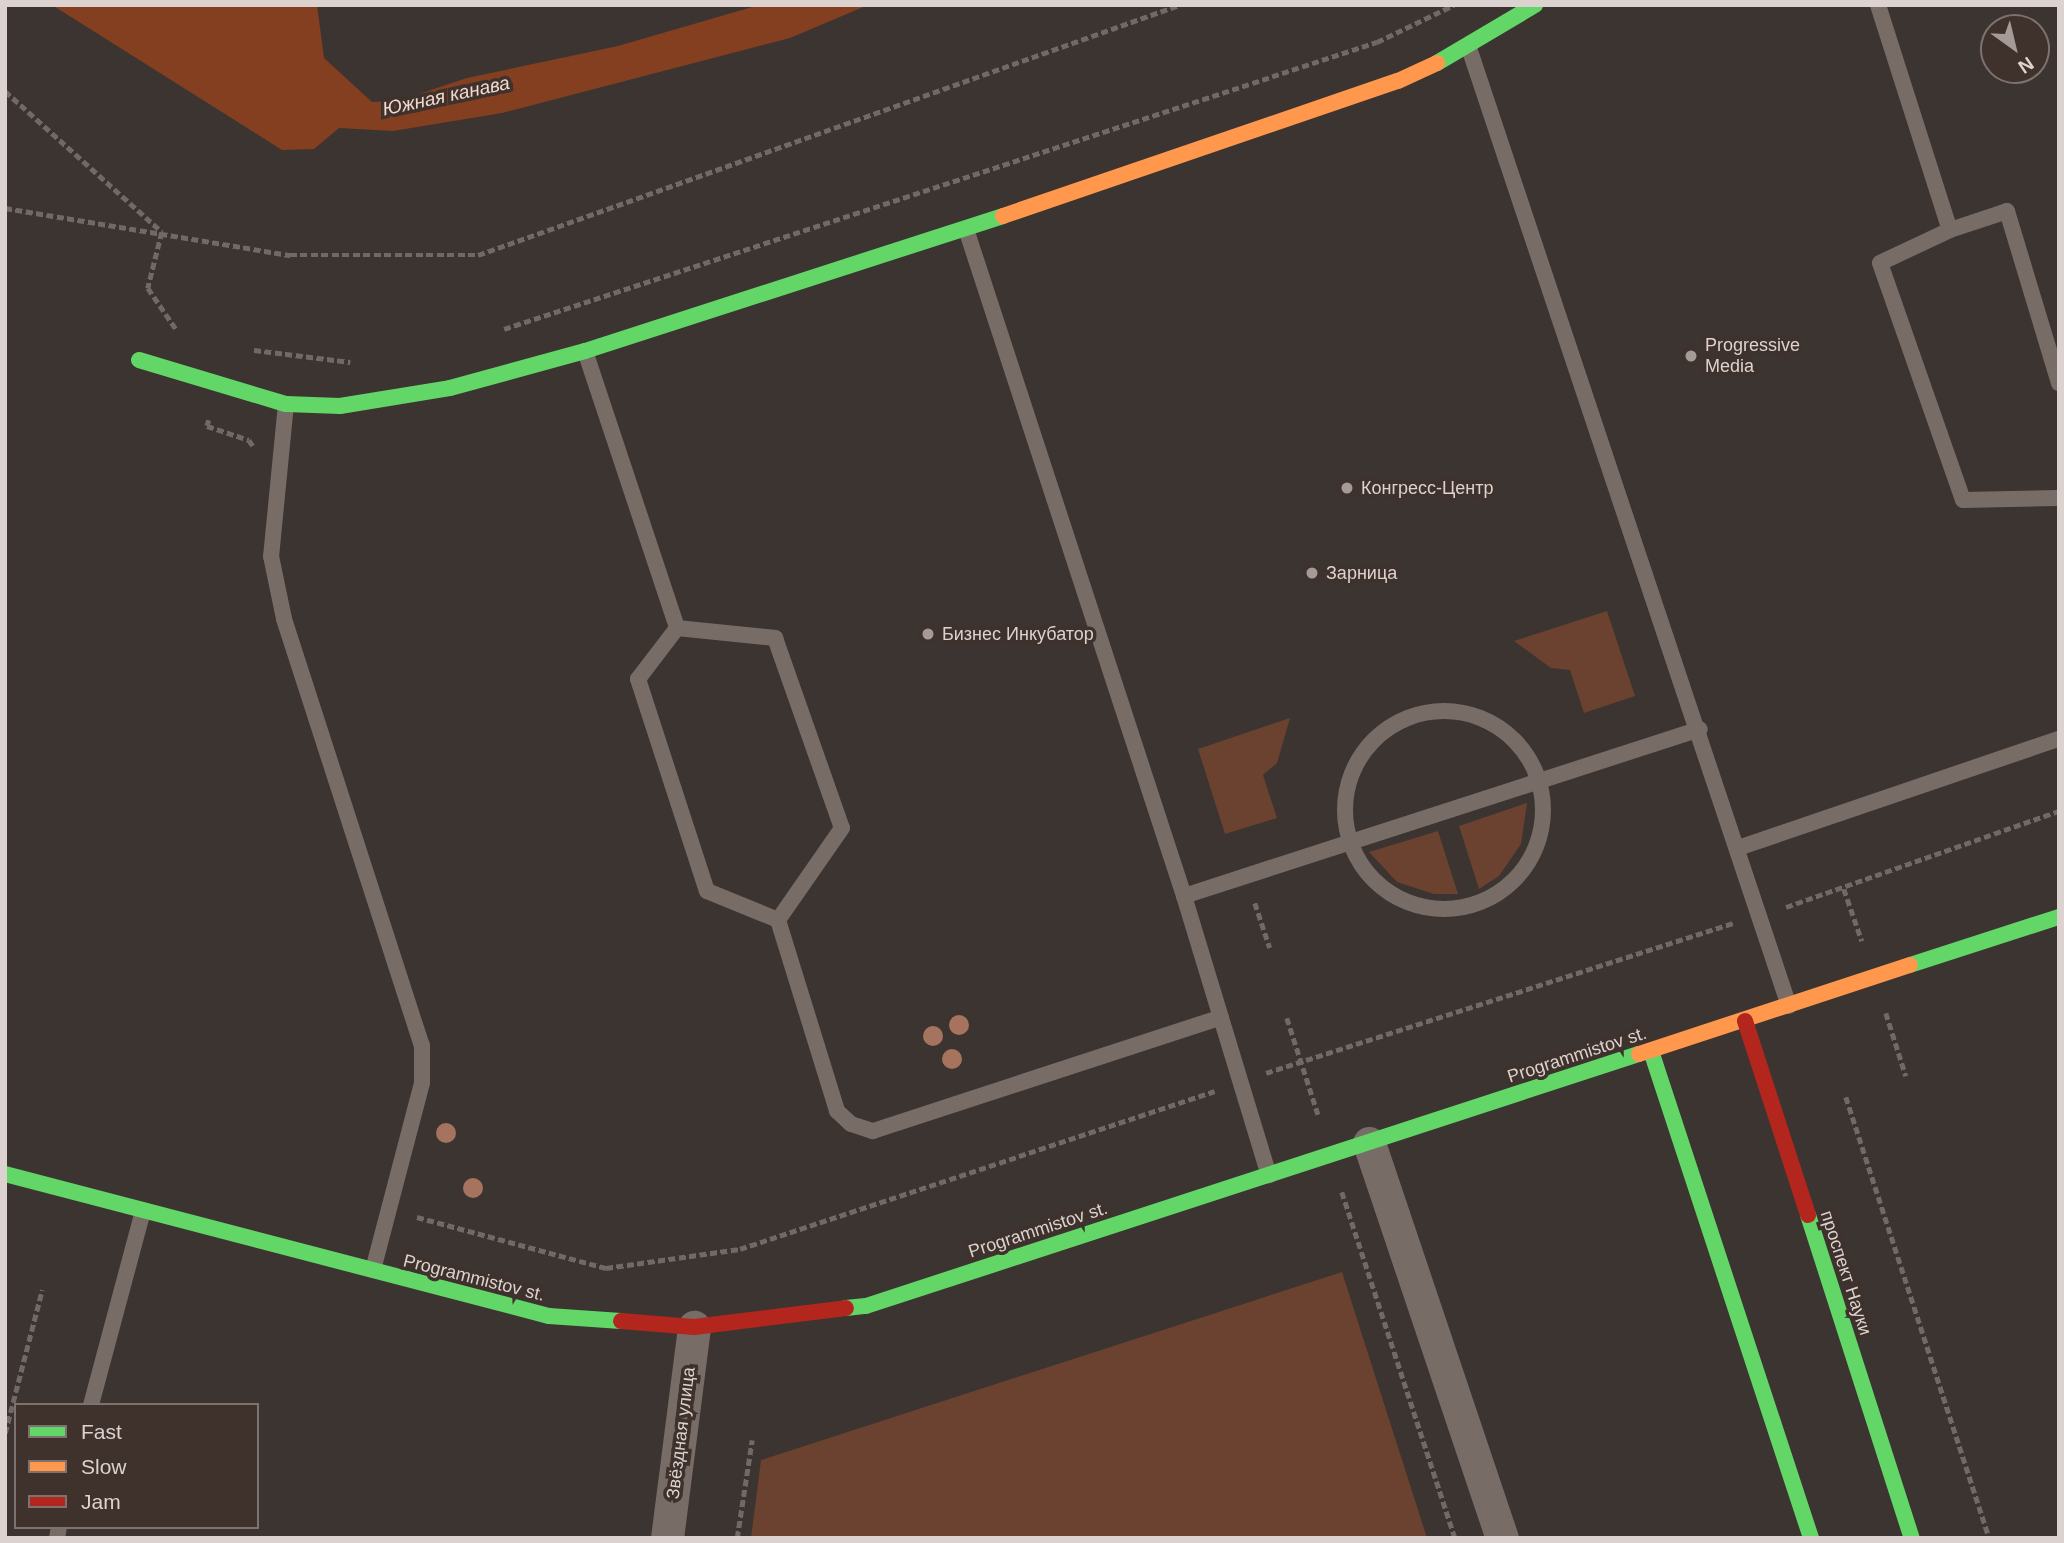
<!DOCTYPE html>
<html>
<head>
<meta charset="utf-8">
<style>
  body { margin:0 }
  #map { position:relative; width:2064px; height:1543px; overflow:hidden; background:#3b3431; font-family:Helvetica,sans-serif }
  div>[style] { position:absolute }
  .green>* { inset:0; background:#6b4130 }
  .water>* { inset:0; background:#843f20 }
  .path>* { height:4.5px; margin-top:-2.25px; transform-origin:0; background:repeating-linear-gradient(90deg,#716966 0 7px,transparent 0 10.5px) }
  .lane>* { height:16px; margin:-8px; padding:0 8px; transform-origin:8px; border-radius:8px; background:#786c67 }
  .lane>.ring { margin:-8px; padding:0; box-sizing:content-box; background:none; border:16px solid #786c67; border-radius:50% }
  .street>* { height:33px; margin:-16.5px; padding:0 16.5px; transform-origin:16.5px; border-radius:16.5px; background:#786c67 }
  .fast>* { height:16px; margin:-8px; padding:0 8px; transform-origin:8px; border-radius:8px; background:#63d668 }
  .slow>* { height:16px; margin:-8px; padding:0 8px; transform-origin:8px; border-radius:8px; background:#ff974d }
  .jam>* { height:16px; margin:-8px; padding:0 8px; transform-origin:8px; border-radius:8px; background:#b3261e }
  .trees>* { width:20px; height:20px; margin:-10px; border-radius:50%; background:#a6735e }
  .dots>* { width:19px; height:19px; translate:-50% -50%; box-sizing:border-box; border:4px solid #3f322d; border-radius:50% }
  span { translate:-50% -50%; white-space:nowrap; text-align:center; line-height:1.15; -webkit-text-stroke:7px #3f322d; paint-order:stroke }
  .poi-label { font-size:18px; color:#dcd3d0 }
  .left { translate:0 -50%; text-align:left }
  .street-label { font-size:18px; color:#dcd3d0 }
  .water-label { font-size:19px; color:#f1dad0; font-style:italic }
  .frame { position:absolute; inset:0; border:7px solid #dcd3d0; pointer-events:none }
  .legend { position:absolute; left:14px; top:1403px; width:245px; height:126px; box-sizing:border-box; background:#3f322d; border:2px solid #7e726e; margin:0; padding:9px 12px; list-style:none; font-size:21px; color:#dcd3d0 }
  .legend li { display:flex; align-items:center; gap:14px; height:35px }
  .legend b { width:35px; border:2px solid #7e726e }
  .north { position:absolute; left:1980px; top:14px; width:70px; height:70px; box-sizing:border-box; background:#3f322d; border:2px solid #7e726e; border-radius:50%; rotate:146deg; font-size:19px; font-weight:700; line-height:28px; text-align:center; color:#dcd3d0 }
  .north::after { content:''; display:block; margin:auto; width:24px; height:32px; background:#a49b98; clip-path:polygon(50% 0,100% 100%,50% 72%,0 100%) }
</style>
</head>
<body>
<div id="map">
  <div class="green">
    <i style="clip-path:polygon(1607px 611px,1635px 696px,1584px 713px,1570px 670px,1551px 668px,1514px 641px)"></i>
    <i style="clip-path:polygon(1290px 718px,1277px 763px,1263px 775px,1277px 818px,1225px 834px,1198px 749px)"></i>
    <i style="clip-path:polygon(1527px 803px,1521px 844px,1499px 876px,1479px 889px,1459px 826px)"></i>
    <i style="clip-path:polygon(1438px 831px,1458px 894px,1434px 894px,1397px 882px,1369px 852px)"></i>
    <i style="clip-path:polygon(1342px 1272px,1427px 1538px,751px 1538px,761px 1460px)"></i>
  </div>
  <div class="water">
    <i style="clip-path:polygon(52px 5px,317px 5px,324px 58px,372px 102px,401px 100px,467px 78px,618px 46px,759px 5px,868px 5px,790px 38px,502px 113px,393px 131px,339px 128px,314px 149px,282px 150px)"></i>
  </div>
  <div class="path">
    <i style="left:5px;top:91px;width:211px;rotate:41.9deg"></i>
    <i style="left:162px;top:232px;width:58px;rotate:104deg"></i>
    <i style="left:148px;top:288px;width:50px;rotate:55.7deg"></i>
    <i style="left:5px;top:208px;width:289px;rotate:9.4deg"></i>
    <i style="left:290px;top:255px;width:188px"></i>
    <i style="left:478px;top:255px;width:744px;rotate:-19.63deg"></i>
    <i style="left:504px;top:329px;width:919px;rotate:-18.2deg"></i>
    <i style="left:1377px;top:42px;width:85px;rotate:-25.7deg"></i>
    <i style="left:254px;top:350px;width:97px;rotate:7.1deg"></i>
    <i style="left:209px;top:420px;width:6px;rotate:108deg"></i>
    <i style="left:207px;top:426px;width:44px;rotate:18.4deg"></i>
    <i style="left:249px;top:440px;width:7px;rotate:56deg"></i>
    <i style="left:1844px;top:889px;width:55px;rotate:70.9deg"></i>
    <i style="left:1255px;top:903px;width:47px;rotate:71.6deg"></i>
    <i style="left:1786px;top:907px;width:289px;rotate:-19.4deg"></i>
    <i style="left:1886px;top:1013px;width:66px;rotate:72.4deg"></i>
    <i style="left:1287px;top:1018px;width:104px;rotate:72.1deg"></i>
    <i style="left:1266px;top:1073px;width:491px;rotate:-17.8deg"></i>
    <i style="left:1846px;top:1097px;width:464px;rotate:72deg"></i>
    <i style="left:1342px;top:1192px;width:364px;rotate:71.9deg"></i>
    <i style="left:417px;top:1217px;width:196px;rotate:15.1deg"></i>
    <i style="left:606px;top:1268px;width:135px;rotate:-8.1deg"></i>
    <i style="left:740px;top:1249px;width:500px;rotate:-18.4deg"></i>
    <i style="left:5px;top:1433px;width:148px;rotate:-75.5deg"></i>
    <i style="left:737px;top:1538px;width:99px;rotate:-81.3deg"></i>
  </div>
  <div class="lane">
    <i style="left:1878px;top:5px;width:236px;rotate:72.3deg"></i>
    <i style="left:1950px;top:230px;width:77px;rotate:154.8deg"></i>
    <i style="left:1880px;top:263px;width:251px;rotate:70.7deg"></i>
    <i style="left:1963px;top:500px;width:94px;rotate:-1.2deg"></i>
    <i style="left:1469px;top:48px;width:1010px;rotate:71.53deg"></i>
    <i style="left:966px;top:229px;width:702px;rotate:71.9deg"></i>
    <i style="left:1184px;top:896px;width:292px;rotate:73.1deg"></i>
    <i style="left:1950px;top:230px;width:60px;rotate:-18.4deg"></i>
    <i style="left:2007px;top:211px;width:180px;rotate:73.2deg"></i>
    <i style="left:585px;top:351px;width:292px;rotate:71.6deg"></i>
    <i style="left:677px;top:628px;width:99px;rotate:5.8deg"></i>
    <i style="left:775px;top:638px;width:201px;rotate:70.6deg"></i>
    <i style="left:842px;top:828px;width:112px;rotate:124.8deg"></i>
    <i style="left:778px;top:920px;width:200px;rotate:72.8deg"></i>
    <i style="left:837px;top:1111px;width:19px;rotate:43deg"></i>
    <i style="left:851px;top:1124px;width:23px;rotate:18deg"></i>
    <i style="left:873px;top:1131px;width:366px;rotate:-18.1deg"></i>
    <i style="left:286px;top:404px;width:153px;rotate:95.6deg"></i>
    <i style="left:271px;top:556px;width:64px;rotate:78.3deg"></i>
    <i style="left:284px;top:619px;width:448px;rotate:72.1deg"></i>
    <i style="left:422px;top:1045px;width:38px;rotate:90deg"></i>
    <i style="left:422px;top:1083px;width:193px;rotate:104.7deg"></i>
    <i style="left:677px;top:628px;width:64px;rotate:127.4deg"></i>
    <i style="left:638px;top:679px;width:223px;rotate:72deg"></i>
    <i style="left:707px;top:891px;width:77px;rotate:22.2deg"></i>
    <i class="ring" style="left:1345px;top:711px;width:182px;height:182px"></i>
    <i style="left:1738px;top:848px;width:339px;rotate:-18.8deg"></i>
    <i style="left:1184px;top:896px;width:542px;rotate:-17.93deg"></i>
    <i style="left:91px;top:1405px;width:201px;rotate:-75deg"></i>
    <i style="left:57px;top:1538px;width:11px;rotate:-80deg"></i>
  </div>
  <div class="street">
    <i style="left:1369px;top:1143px;width:417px;rotate:71.4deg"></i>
    <i style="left:667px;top:1538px;width:213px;rotate:-82.7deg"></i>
  </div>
  <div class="fast">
    <i style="left:1437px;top:63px;width:114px;rotate:-30.6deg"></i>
    <i style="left:139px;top:360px;width:153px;rotate:16.7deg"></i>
    <i style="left:286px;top:404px;width:54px;rotate:2.1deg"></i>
    <i style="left:340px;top:406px;width:111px;rotate:-9.3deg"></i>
    <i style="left:450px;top:388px;width:140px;rotate:-15.3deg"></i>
    <i style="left:585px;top:351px;width:439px;rotate:-17.9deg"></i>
    <i style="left:1910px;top:965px;width:157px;rotate:-17.9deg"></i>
    <i style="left:1651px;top:1051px;width:513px;rotate:71.81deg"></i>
    <i style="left:5px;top:1174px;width:562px;rotate:14.63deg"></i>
    <i style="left:549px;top:1316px;width:72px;rotate:4deg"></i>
    <i style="left:1808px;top:1215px;width:339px;rotate:72.2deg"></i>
    <i style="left:846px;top:1308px;width:20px;rotate:-6deg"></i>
    <i style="left:866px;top:1306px;width:813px;rotate:-18.06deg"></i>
  </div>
  <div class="slow">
    <i style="left:1003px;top:216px;width:417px;rotate:-18.9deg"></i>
    <i style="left:1398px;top:81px;width:43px;rotate:-24.8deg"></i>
    <i style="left:1639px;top:1054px;width:285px;rotate:-18.2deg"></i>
  </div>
  <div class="jam">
    <i style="left:1745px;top:1021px;width:204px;rotate:72deg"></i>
    <i style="left:621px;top:1321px;width:73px;rotate:4.7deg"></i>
    <i style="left:694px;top:1327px;width:153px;rotate:-7.1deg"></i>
  </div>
  <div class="trees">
    <i style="left:959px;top:1025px"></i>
    <i style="left:933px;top:1036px"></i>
    <i style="left:952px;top:1059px"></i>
    <i style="left:446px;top:1133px"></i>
    <i style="left:473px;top:1188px"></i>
  </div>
  <div class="dots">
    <i style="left:1691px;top:356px;background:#a49b98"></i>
    <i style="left:1347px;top:488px;background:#a49b98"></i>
    <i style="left:1312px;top:573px;background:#a49b98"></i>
    <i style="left:928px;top:634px;background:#a49b98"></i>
  </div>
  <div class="poi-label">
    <span class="left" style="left:1705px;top:356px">Progressive<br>Media</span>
    <span class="left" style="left:1361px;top:488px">Конгресс-Центр</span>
    <span class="left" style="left:1326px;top:573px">Зарница</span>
    <span class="left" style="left:942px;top:634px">Бизнес Инкубатор</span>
  </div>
  <div class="street-label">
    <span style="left:1577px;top:1055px;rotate:-18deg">Programmistov st.</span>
    <span style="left:1038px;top:1230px;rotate:-18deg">Programmistov st.</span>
    <span style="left:1846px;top:1273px;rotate:72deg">проспект Науки</span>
    <span style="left:474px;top:1278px;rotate:14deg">Programmistov st.</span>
    <span style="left:681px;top:1433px;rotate:-83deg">Звёздная улица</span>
  </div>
  <div class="water-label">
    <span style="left:446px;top:96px;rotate:-12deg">Южная канава</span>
  </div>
  <div class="frame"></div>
  <ul class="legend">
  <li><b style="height:9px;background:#63d668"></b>Fast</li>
  <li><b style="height:9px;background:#ff974d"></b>Slow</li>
  <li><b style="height:9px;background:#b3261e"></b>Jam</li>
  </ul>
  <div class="north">N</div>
</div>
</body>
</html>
